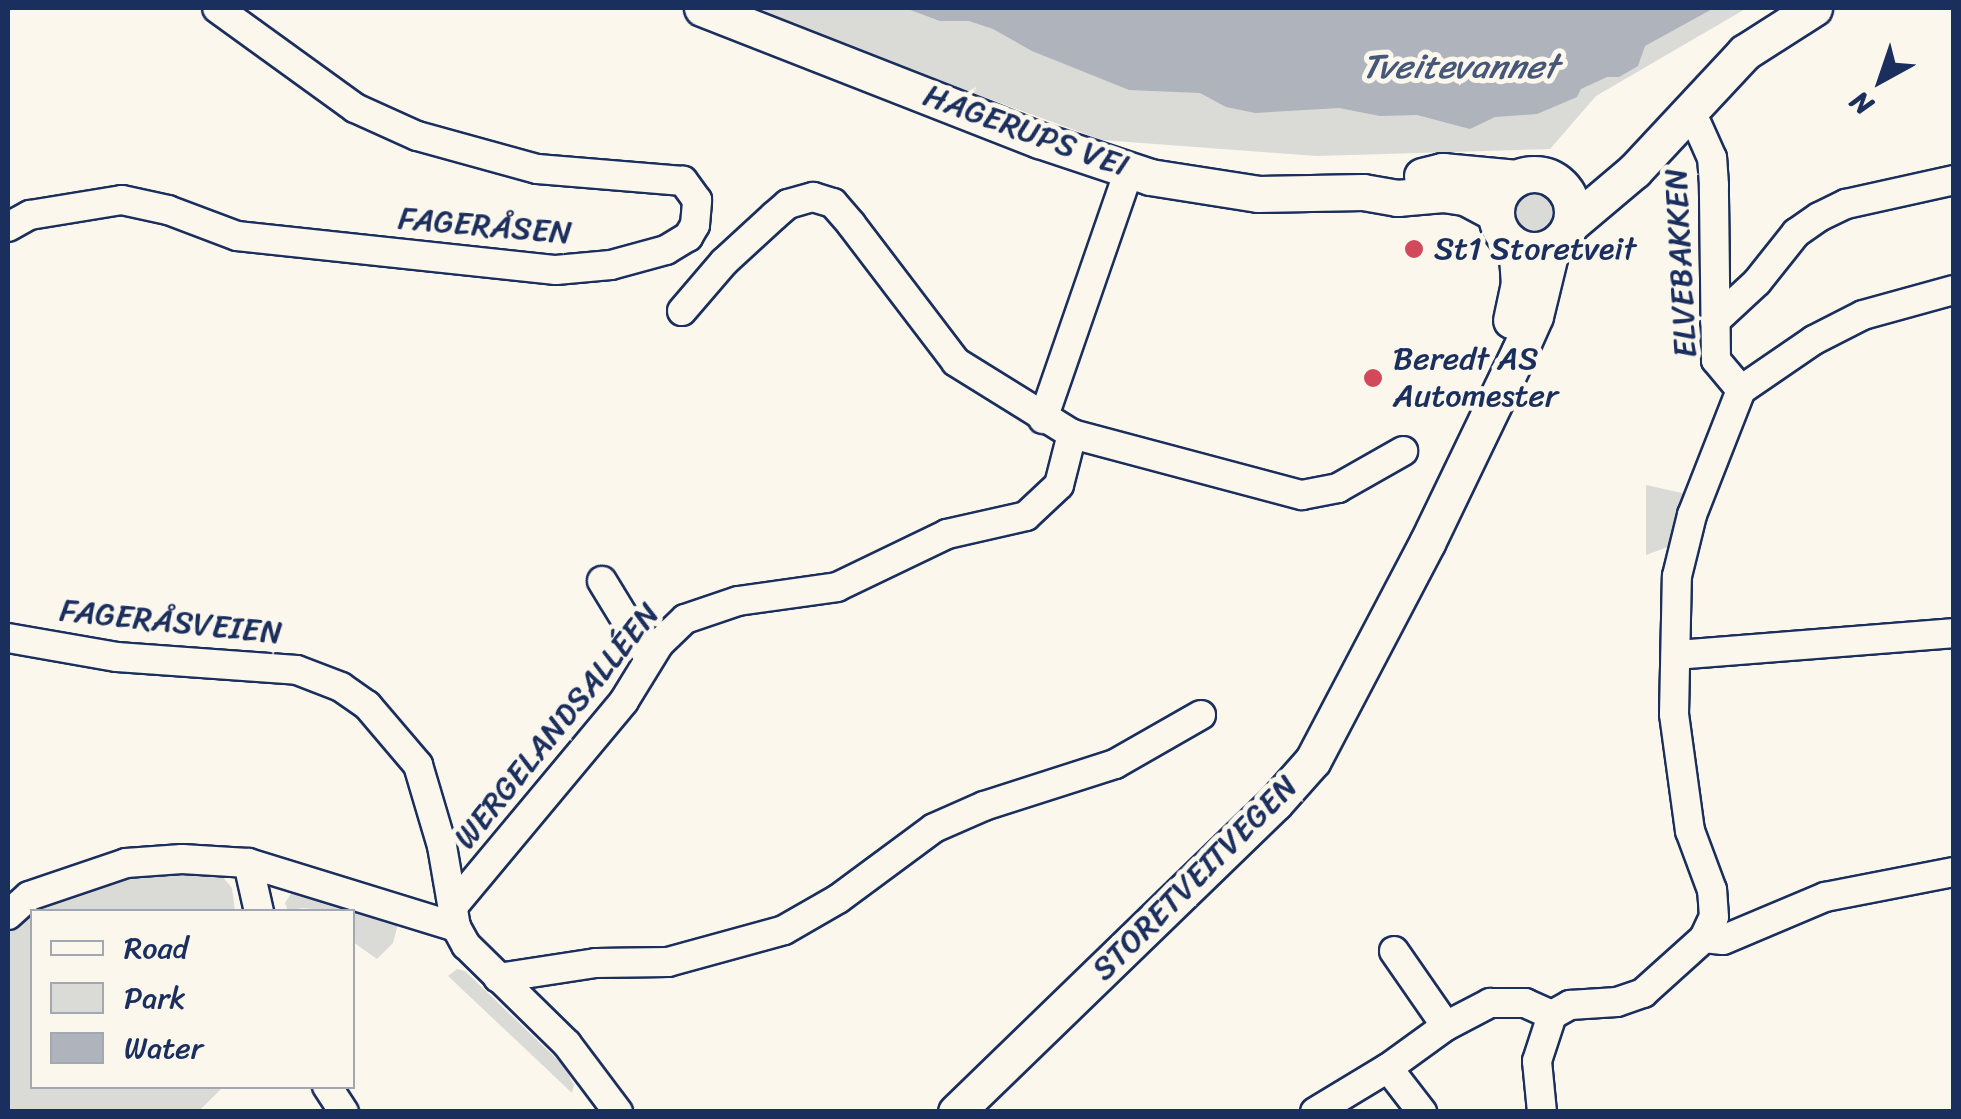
<!DOCTYPE html>
<html>
<head>
<meta charset="utf-8">
<style>
  body { margin:0 }
  #map { position:relative; width:1961px; height:1119px; overflow:hidden; background:#fbf7ec; font-family:Sriracha,sans-serif }
  div>[style] { position:absolute }
  .green>* { inset:0; background:#dadad7 }
  .round { border-radius:50% }
  .water>* { inset:0; background:#afb3bb }
  .roads { filter:drop-shadow(2px 0 #1b2f5e) drop-shadow(-2px 0 #1b2f5e) drop-shadow(0 2px #1b2f5e) drop-shadow(0 -2px #1b2f5e) }
  .minor>* { height:28px; margin:-14px; padding:0 14px; transform-origin:14px; border-radius:14px; background:#fbf7ec }
  .major>* { height:35px; margin:-17.5px; padding:0 17.5px; transform-origin:17.5px; border-radius:17.5px; background:#fbf7ec }
  .major>.ring { margin:-17.5px; padding:0; box-sizing:content-box; background:none; border:35px solid #fbf7ec; border-radius:50% }
  .dots>* { width:28px; height:28px; translate:-50% -50%; box-sizing:border-box; border:5px solid #fbf7ec; border-radius:50% }
  span { translate:-50% -50%; white-space:nowrap; text-align:center; line-height:1.15; -webkit-text-stroke:10px #fbf7ec; paint-order:stroke }
  .street-label { font-size:32px; color:#1b2f5e }
  .poi-label { font-size:32px; color:#1b2f5e }
  .left { translate:0 -50%; text-align:left }
  .water-label { font-size:35px; color:#47577a; font-style:italic }
  .frame { position:absolute; inset:0; border:10px solid #1b2f5e; pointer-events:none }
  .legend { position:absolute; left:30px; top:909px; width:325px; height:180px; box-sizing:border-box; background:#fbf7ec; border:2px solid #a1a7b3; margin:0; padding:12px 18px; list-style:none; font-size:30px; color:#1b2f5e }
  .legend li { display:flex; align-items:center; gap:20px; height:50px }
  .legend b { width:50px; border:2px solid #a1a7b3 }
  .north { position:absolute; left:1831px; top:30px; width:100px; height:100px; -webkit-text-stroke:8px #fbf7ec; paint-order:stroke; rotate:220deg; font-size:28px; font-weight:700; line-height:40px; text-align:center; color:#1b2f5e }
  .north::after { content:''; display:block; margin:auto; width:35px; height:45px; background:#1b2f5e; clip-path:polygon(50% 0,100% 100%,50% 72%,0 100%) }
</style>
</head>
<body>
<div id="map">
  <div class="green">
    <i style="clip-path:polygon(739px 8px,1747px 8px,1596px 96px,1550px 149px,1317px 156px,1102px 140px)"></i>
    <i class="round" style="left:1516px;top:193px;width:38px;height:38px"></i>
    <i style="clip-path:polygon(1646px 485px,1691px 495px,1673px 545px,1646px 555px)"></i>
    <i style="clip-path:polygon(185px 869px,221px 875px,232px 888px,235px 911px,32px 912px,32px 1086px,223px 1087px,199px 1111px,8px 1111px,8px 925px,63px 890px,122px 872px)"></i>
    <i style="clip-path:polygon(292px 892px,399px 920px,393px 943px,377px 959px,353px 942px,352px 912px,302px 908px,288px 911px,285px 903px)"></i>
    <i style="clip-path:polygon(457px 969px,465px 971px,564px 1066px,574px 1085px,572px 1093px,448px 976px)"></i>
  </div>
  <div class="water">
    <i style="clip-path:polygon(905px 8px,1714px 8px,1645px 46px,1638px 66px,1619px 77px,1607px 77px,1581px 89px,1577px 97px,1537px 114px,1495px 117px,1470px 129px,1417px 115px,1380px 116px,1339px 108px,1255px 113px,1226px 107px,1200px 93px,1129px 90px,1032px 51px,993px 29px,969px 21px,940px 21px)"></i>
  </div>
  <div class="roads">
    <div class="minor">
      <i style="left:8px;top:227px;width:25px;rotate:-29deg"></i>
      <i style="left:30px;top:215px;width:93px;rotate:-9.3deg"></i>
      <i style="left:122px;top:200px;width:47px;rotate:12.3deg"></i>
      <i style="left:168px;top:210px;width:74px;rotate:20.6deg"></i>
      <i style="left:237px;top:236px;width:321px;rotate:6.1deg"></i>
      <i style="left:556px;top:270px;width:55px;rotate:-5.2deg"></i>
      <i style="left:611px;top:265px;width:57px;rotate:-15.3deg"></i>
      <i style="left:666px;top:250px;width:26px;rotate:-31deg"></i>
      <i style="left:688px;top:237px;width:14px;rotate:-60deg"></i>
      <i style="left:695px;top:225px;width:25px;rotate:-85deg"></i>
      <i style="left:697px;top:200px;width:24px;rotate:-126deg"></i>
      <i style="left:683px;top:181px;width:146px;rotate:-175.3deg"></i>
      <i style="left:537px;top:169px;width:124px;rotate:-164.6deg"></i>
      <i style="left:417px;top:136px;width:68px;rotate:-155.7deg"></i>
      <i style="left:355px;top:108px;width:170px;rotate:-144.1deg"></i>
      <i style="left:682px;top:311px;width:65px;rotate:-49.4deg"></i>
      <i style="left:724px;top:262px;width:68px;rotate:-42.6deg"></i>
      <i style="left:774px;top:216px;width:18px;rotate:-41deg"></i>
      <i style="left:788px;top:204px;width:26px;rotate:-16deg"></i>
      <i style="left:813px;top:197px;width:21px;rotate:17deg"></i>
      <i style="left:833px;top:203px;width:28px;rotate:49deg"></i>
      <i style="left:851px;top:224px;width:173px;rotate:52.7deg"></i>
      <i style="left:956px;top:362px;width:137px;rotate:31.8deg"></i>
      <i style="left:1072px;top:434px;width:238px;rotate:14.9deg"></i>
      <i style="left:1302px;top:495px;width:37px;rotate:-11deg"></i>
      <i style="left:1338px;top:488px;width:75px;rotate:-29.6deg"></i>
      <i style="left:1715px;top:321px;width:57px;rotate:-42.9deg"></i>
      <i style="left:1757px;top:282px;width:63px;rotate:-51.5deg"></i>
      <i style="left:1796px;top:233px;width:28px;rotate:-35deg"></i>
      <i style="left:1819px;top:217px;width:30px;rotate:-26deg"></i>
      <i style="left:1846px;top:204px;width:111px;rotate:-12.5deg"></i>
      <i style="left:1741px;top:390px;width:88px;rotate:-34.4deg"></i>
      <i style="left:1814px;top:340px;width:55px;rotate:-27deg"></i>
      <i style="left:1863px;top:315px;width:94px;rotate:-15.4deg"></i>
      <i style="left:1043px;top:419px;width:262px;rotate:-70.9deg"></i>
      <i style="left:602px;top:581px;width:90px;rotate:58.6deg"></i>
      <i style="left:8px;top:638px;width:111px;rotate:9.9deg"></i>
      <i style="left:117px;top:657px;width:180px;rotate:4.1deg"></i>
      <i style="left:297px;top:670px;width:47px;rotate:21.1deg"></i>
      <i style="left:341px;top:687px;width:32px;rotate:35deg"></i>
      <i style="left:367px;top:705px;width:79px;rotate:49.6deg"></i>
      <i style="left:418px;top:765px;width:84px;rotate:73.5deg"></i>
      <i style="left:442px;top:846px;width:82px;rotate:80.2deg"></i>
      <i style="left:456px;top:927px;width:21px;rotate:61deg"></i>
      <i style="left:466px;top:945px;width:141px;rotate:44.4deg"></i>
      <i style="left:567px;top:1044px;width:85px;rotate:53.1deg"></i>
      <i style="left:1676px;top:655px;width:279px;rotate:-4.5deg"></i>
      <i style="left:248px;top:863px;width:50px;rotate:77.3deg"></i>
      <i style="left:455px;top:904px;width:264px;rotate:-50.2deg"></i>
      <i style="left:624px;top:701px;width:67px;rotate:-58.4deg"></i>
      <i style="left:659px;top:644px;width:36px;rotate:-44deg"></i>
      <i style="left:685px;top:619px;width:56px;rotate:-18.8deg"></i>
      <i style="left:738px;top:601px;width:100px;rotate:-8deg"></i>
      <i style="left:837px;top:587px;width:122px;rotate:-25.7deg"></i>
      <i style="left:947px;top:534px;width:81px;rotate:-12.8deg"></i>
      <i style="left:1026px;top:516px;width:45px;rotate:-43.2deg"></i>
      <i style="left:1059px;top:485px;width:53px;rotate:-75.7deg"></i>
      <i style="left:8px;top:915px;width:28px;rotate:-42deg"></i>
      <i style="left:29px;top:896px;width:102px;rotate:-18.8deg"></i>
      <i style="left:126px;top:863px;width:56px;rotate:-4.1deg"></i>
      <i style="left:182px;top:859px;width:66px;rotate:3.5deg"></i>
      <i style="left:248px;top:863px;width:218px;rotate:17.1deg"></i>
      <i style="left:1704px;top:938px;width:19px;rotate:6deg"></i>
      <i style="left:1723px;top:940px;width:111px;rotate:-22.9deg"></i>
      <i style="left:1825px;top:897px;width:131px;rotate:-11deg"></i>
      <i style="left:1394px;top:951px;width:91px;rotate:55.3deg"></i>
      <i style="left:498px;top:978px;width:99px;rotate:-8.7deg"></i>
      <i style="left:596px;top:963px;width:72px;rotate:-0.8deg"></i>
      <i style="left:668px;top:962px;width:120px;rotate:-15.4deg"></i>
      <i style="left:784px;top:930px;width:62px;rotate:-29.9deg"></i>
      <i style="left:838px;top:899px;width:119px;rotate:-36.5deg"></i>
      <i style="left:934px;top:828px;width:55px;rotate:-23.7deg"></i>
      <i style="left:984px;top:806px;width:138px;rotate:-17.8deg"></i>
      <i style="left:1115px;top:764px;width:99px;rotate:-29.7deg"></i>
      <i style="left:1388px;top:1068px;width:56px;rotate:52.3deg"></i>
      <i style="left:327px;top:1086px;width:31px;rotate:57deg"></i>
      <i style="left:1315px;top:1112px;width:85px;rotate:-31.1deg"></i>
      <i style="left:1388px;top:1068px;width:72px;rotate:-35.9deg"></i>
      <i style="left:1446px;top:1026px;width:50px;rotate:-27.6deg"></i>
      <i style="left:1490px;top:1003px;width:35px"></i>
      <i style="left:1525px;top:1003px;width:30px;rotate:24deg"></i>
      <i style="left:1542px;top:1112px;width:51px;rotate:-95.6deg"></i>
      <i style="left:1537px;top:1061px;width:48px;rotate:-71.9deg"></i>
      <i style="left:1552px;top:1015px;width:21px;rotate:-29deg"></i>
      <i style="left:1570px;top:1005px;width:47px;rotate:-3.7deg"></i>
      <i style="left:1617px;top:1002px;width:28px;rotate:-19deg"></i>
      <i style="left:1643px;top:993px;width:82px;rotate:-42deg"></i>
      <i style="left:1704px;top:938px;width:23px;rotate:-65deg"></i>
      <i style="left:1714px;top:917px;width:27px;rotate:-94deg"></i>
      <i style="left:1712px;top:890px;width:63px;rotate:-110.4deg"></i>
      <i style="left:1690px;top:831px;width:118px;rotate:-97.8deg"></i>
      <i style="left:1674px;top:714px;width:138px;rotate:-88.8deg"></i>
      <i style="left:1677px;top:576px;width:63px;rotate:-76.2deg"></i>
      <i style="left:1692px;top:515px;width:134px;rotate:-68.6deg"></i>
      <i style="left:1741px;top:390px;width:39px;rotate:-130deg"></i>
      <i style="left:1716px;top:360px;width:175px;rotate:-90.7deg"></i>
      <i style="left:1714px;top:185px;width:27px;rotate:-94deg"></i>
      <i style="left:1712px;top:158px;width:36px;rotate:-114deg"></i>
    </div>
    <div class="major">
      <i style="left:702px;top:8px;width:362px;rotate:21.4deg"></i>
      <i style="left:1039px;top:140px;width:117px;rotate:18.4deg"></i>
      <i style="left:1150px;top:177px;width:109px;rotate:8.9deg"></i>
      <i style="left:1258px;top:194px;width:105px;rotate:-1.1deg"></i>
      <i style="left:1363px;top:192px;width:35px;rotate:10deg"></i>
      <i style="left:1397px;top:198px;width:46px;rotate:-5deg"></i>
      <i style="left:1443px;top:194px;width:22px;rotate:8deg"></i>
      <i style="left:1465px;top:197px;width:34px;rotate:28deg"></i>
      <i class="ring" style="left:1496px;top:174px;width:41px;height:41px"></i>
      <i style="left:1422px;top:176px;width:21px;rotate:-14deg"></i>
      <i style="left:1442px;top:171px;width:75px;rotate:5.3deg"></i>
      <i style="left:1570px;top:225px;width:85px;rotate:-40.2deg"></i>
      <i style="left:1635px;top:170px;width:161px;rotate:-47deg"></i>
      <i style="left:1745px;top:52px;width:82px;rotate:-32.5deg"></i>
      <i style="left:1510px;top:242px;width:16px;rotate:63deg"></i>
      <i style="left:1517px;top:256px;width:27px;rotate:86deg"></i>
      <i style="left:1519px;top:283px;width:38px;rotate:102deg"></i>
      <i style="left:956px;top:1112px;width:444px;rotate:-44.1deg"></i>
      <i style="left:1275px;top:803px;width:57px;rotate:-48.5deg"></i>
      <i style="left:1313px;top:760px;width:245px;rotate:-62.3deg"></i>
      <i style="left:1427px;top:543px;width:212px;rotate:-64.3deg"></i>
      <i style="left:1519px;top:352px;width:39px;rotate:-66deg"></i>
      <i style="left:1535px;top:316px;width:72px;rotate:-76.3deg"></i>
    </div>
  </div>
  <div class="dots">
    <i style="left:1414px;top:249px;background:#d1495b"></i>
    <i style="left:1373px;top:378px;background:#d1495b"></i>
  </div>
  <div class="street-label">
    <span style="left:1026px;top:131px;rotate:20deg">HAGERUPS VEI</span>
    <span style="left:485px;top:226px;rotate:5deg">FAGERÅSEN</span>
    <span style="left:1681px;top:263px;rotate:-93deg">ELVEBAKKEN</span>
    <span style="left:171px;top:622px;rotate:6deg">FAGERÅSVEIEN</span>
    <span style="left:557px;top:726px;rotate:-51deg">WERGELANDSALLÉEN</span>
    <span style="left:1195px;top:878px;rotate:-45deg">STORETVEITVEGEN</span>
  </div>
  <div class="poi-label">
    <span class="left" style="left:1434px;top:249px">St1 Storetveit</span>
    <span class="left" style="left:1393px;top:378px">Beredt AS<br>Automester</span>
  </div>
  <div class="water-label">
    <span style="left:1460px;top:66px">Tveitevannet</span>
  </div>
  <div class="frame"></div>
  <ul class="legend">
  <li><b style="height:12px;background:#fbf7ec"></b>Road</li>
  <li><b style="height:28px;background:#dadad7"></b>Park</li>
  <li><b style="height:28px;background:#afb3bb"></b>Water</li>
  </ul>
  <div class="north">N</div>
</div>
</body>
</html>
